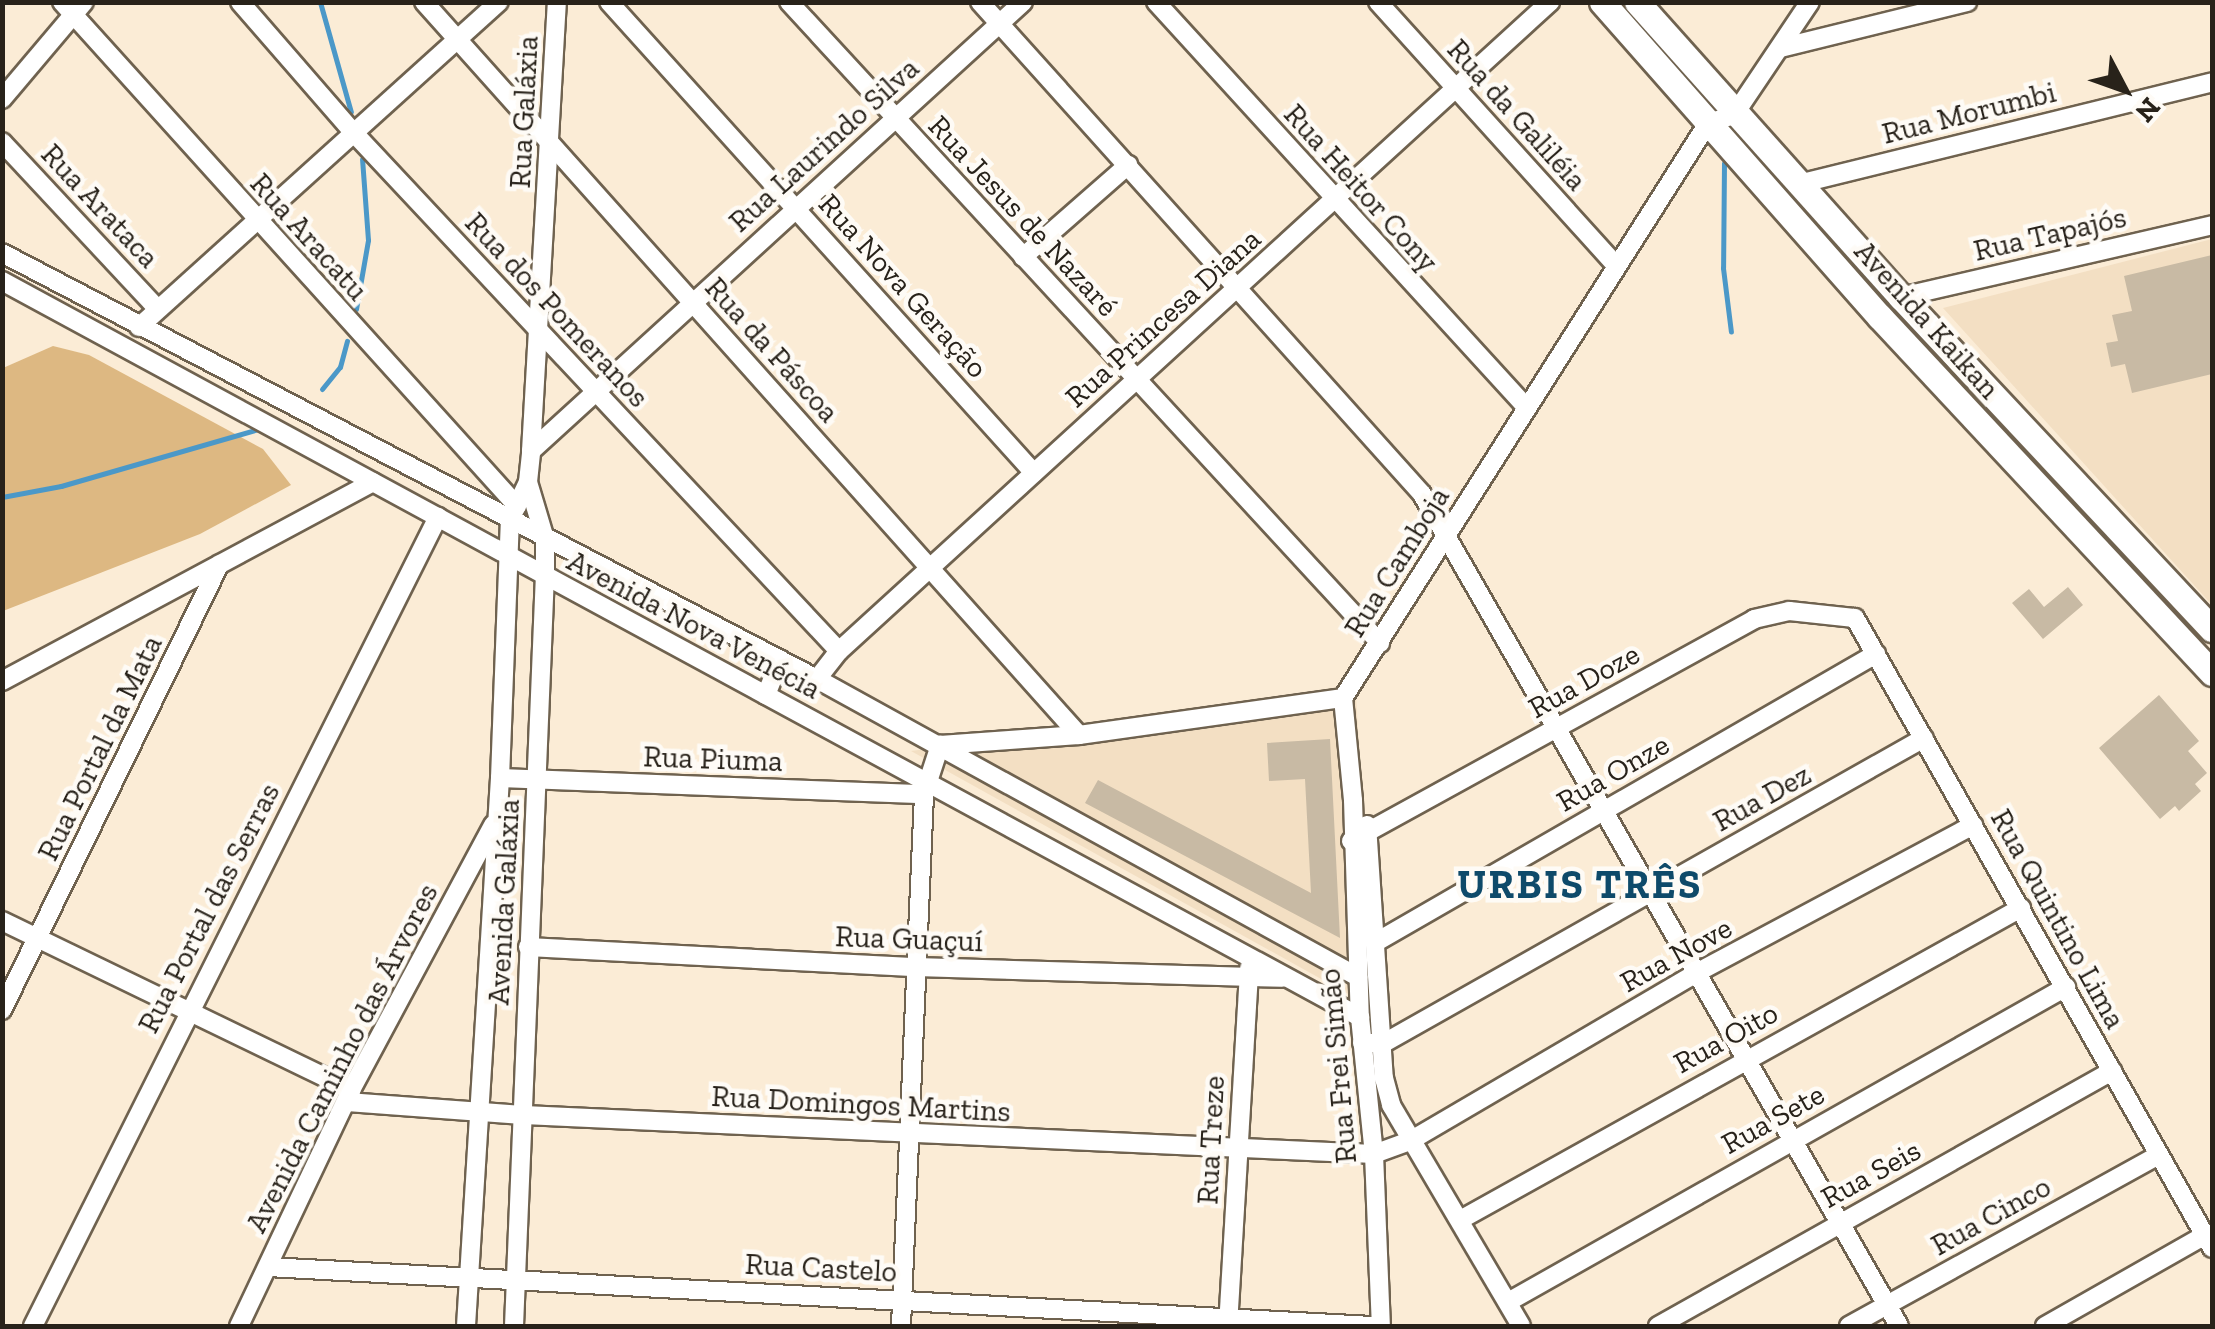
<!DOCTYPE html>
<html>
<head>
<meta charset="utf-8">
<style>
  body { margin:0 }
  #map { position:relative; width:2215px; height:1329px; overflow:hidden; background:#fbecd6; font-family:"Zilla Slab",serif }
  div>[style] { position:absolute }
  .built>* { inset:0; background:#f3dfc3 }
  .green>* { inset:0; background:#ddb882 }
  .stream>* { height:5px; margin:-2.5px; padding:0 2.5px; transform-origin:2.5px; border-radius:2.5px; background:#4b98c8 }
  .building>* { inset:0; background:#c8baa4 }
  .roads { filter:drop-shadow(2px 0 #6f624f) drop-shadow(-2px 0 #6f624f) drop-shadow(0 2px #6f624f) drop-shadow(0 -2px #6f624f) }
  .street>* { height:18px; margin:-9px; padding:0 9px; transform-origin:9px; border-radius:9px; background:#fff }
  .secondary>* { height:25px; margin:-12.5px; padding:0 12.5px; transform-origin:12.5px; border-radius:12.5px; background:#fff }
  span { translate:-50% -50%; white-space:nowrap; text-align:center; line-height:1.15; -webkit-text-stroke:9px #fefbf6; paint-order:stroke }
  .street-label { font-size:30px; color:#28221a }
  .district-label { font-size:40px; color:#0e4a6a; font-weight:700; letter-spacing:2.5px }
  .frame { position:absolute; inset:0; border:5px solid #28221a; pointer-events:none }
  .north { position:absolute; left:2075px; top:40px; width:100px; height:100px; -webkit-text-stroke:8px #fefbf6; paint-order:stroke; rotate:131deg; font-size:28px; font-weight:700; line-height:40px; text-align:center; color:#28221a }
  .north::after { content:''; display:block; margin:auto; width:35px; height:45px; background:#28221a; clip-path:polygon(50% 0,100% 100%,50% 72%,0 100%) }
</style>
</head>
<body>
<div id="map">
  <div class="built">
    <i style="clip-path:polygon(2212px 239px,2212px 605px,1943px 308px)"></i>
    <i style="clip-path:polygon(1356px 697px,1375px 1009px,911px 751px,1210px 712px)"></i>
  </div>
  <div class="green">
    <i style="clip-path:polygon(53px 346px,89px 355px,263px 449px,291px 485px,200px 534px,3px 611px,3px 368px)"></i>
  </div>
  <div class="stream">
    <i style="left:320px;top:2px;width:114px;rotate:74.3deg"></i>
    <i style="left:1724px;top:163px;width:105px;rotate:90.5deg"></i>
    <i style="left:1723px;top:268px;width:64px;rotate:82.9deg"></i>
    <i style="left:356px;top:309px;width:70px;rotate:-80.1deg"></i>
    <i style="left:368px;top:240px;width:81px;rotate:-94.2deg"></i>
    <i style="left:322px;top:389px;width:28px;rotate:-51deg"></i>
    <i style="left:340px;top:367px;width:27px;rotate:-75deg"></i>
    <i style="left:2px;top:497px;width:60px;rotate:-10.6deg"></i>
    <i style="left:61px;top:486px;width:205px;rotate:-16.1deg"></i>
  </div>
  <div class="building">
    <i style="clip-path:polygon(2212px 255px,2212px 374px,2132px 393px,2125px 364px,2111px 367px,2106px 343px,2118px 341px,2112px 315px,2132px 311px,2124px 276px)"></i>
    <i style="clip-path:polygon(2068px 587px,2083px 605px,2043px 639px,2012px 603px,2029px 589px,2044px 607px)"></i>
    <i style="clip-path:polygon(2159px 695px,2199px 741px,2188px 751px,2207px 773px,2195px 784px,2201px 791px,2179px 811px,2175px 806px,2160px 819px,2099px 748px)"></i>
    <i style="clip-path:polygon(1330px 739px,1340px 938px,1085px 803px,1098px 780px,1311px 893px,1305px 779px,1269px 781px,1267px 743px)"></i>
  </div>
  <div class="roads">
    <div class="street">
      <i style="left:62px;top:2px;width:679px;rotate:47.92deg"></i>
      <i style="left:240px;top:2px;width:172px;rotate:49deg"></i>
      <i style="left:353px;top:132px;width:711px;rotate:46.88deg"></i>
      <i style="left:424px;top:2px;width:983px;rotate:48.22deg"></i>
      <i style="left:609px;top:2px;width:634px;rotate:47.94deg"></i>
      <i style="left:789px;top:2px;width:872px;rotate:47.32deg"></i>
      <i style="left:980px;top:2px;width:661px;rotate:48.06deg"></i>
      <i style="left:1422px;top:494px;width:959px;rotate:60.17deg"></i>
      <i style="left:1156px;top:2px;width:550px;rotate:47.58deg"></i>
      <i style="left:1378px;top:2px;width:355px;rotate:47.9deg"></i>
      <i style="left:1780px;top:48px;width:193px;rotate:-13.8deg"></i>
      <i style="left:2px;top:99px;width:127px;rotate:-49.8deg"></i>
      <i style="left:2px;top:142px;width:227px;rotate:47deg"></i>
      <i style="left:1798px;top:184px;width:426px;rotate:-13.8deg"></i>
      <i style="left:2px;top:253px;width:920px;rotate:27.6deg"></i>
      <i style="left:817px;top:679px;width:618px;rotate:28.85deg"></i>
      <i style="left:1023px;top:257px;width:140px;rotate:-41.2deg"></i>
      <i style="left:2px;top:281px;width:1545px;rotate:28.46deg"></i>
      <i style="left:1901px;top:297px;width:319px;rotate:-13deg"></i>
      <i style="left:139px;top:327px;width:485px;rotate:-42.1deg"></i>
      <i style="left:531px;top:451px;width:666px;rotate:-42.38deg"></i>
      <i style="left:817px;top:679px;width:36px;rotate:-52deg"></i>
      <i style="left:839px;top:651px;width:963px;rotate:-42.39deg"></i>
      <i style="left:2px;top:681px;width:421px;rotate:-28.2deg"></i>
      <i style="left:766px;top:695px;width:38px;rotate:-68deg"></i>
      <i style="left:1343px;top:698px;width:102px;rotate:84.4deg"></i>
      <i style="left:1353px;top:800px;width:217px;rotate:88.2deg"></i>
      <i style="left:1360px;top:1017px;width:138px;rotate:84.2deg"></i>
      <i style="left:1374px;top:1154px;width:172px;rotate:87.7deg"></i>
      <i style="left:500px;top:778px;width:424px;rotate:2.2deg"></i>
      <i style="left:1367px;top:825px;width:254px;rotate:86.2deg"></i>
      <i style="left:1384px;top:1078px;width:28px;rotate:75deg"></i>
      <i style="left:1391px;top:1105px;width:256px;rotate:59.5deg"></i>
      <i style="left:1351px;top:841px;width:460px;rotate:-28.8deg"></i>
      <i style="left:1754px;top:619px;width:36px;rotate:-13deg"></i>
      <i style="left:1789px;top:611px;width:66px;rotate:6.1deg"></i>
      <i style="left:1855px;top:618px;width:724px;rotate:60.46deg"></i>
      <i style="left:2px;top:921px;width:388px;rotate:25.8deg"></i>
      <i style="left:1378px;top:941px;width:575px;rotate:-29.96deg"></i>
      <i style="left:528px;top:947px;width:389px;rotate:3deg"></i>
      <i style="left:916px;top:967px;width:366px;rotate:1.7deg"></i>
      <i style="left:2px;top:1010px;width:496px;rotate:-64deg"></i>
      <i style="left:1362px;top:1043px;width:22px"></i>
      <i style="left:1384px;top:1043px;width:620px;rotate:-29.46deg"></i>
      <i style="left:346px;top:1102px;width:178px;rotate:4.2deg"></i>
      <i style="left:524px;top:1115px;width:851px;rotate:2.63deg"></i>
      <i style="left:1374px;top:1154px;width:38px;rotate:-20deg"></i>
      <i style="left:1410px;top:1141px;width:334px;rotate:-30.4deg"></i>
      <i style="left:1698px;top:972px;width:312px;rotate:-28.1deg"></i>
      <i style="left:1460px;top:1220px;width:642px;rotate:-29.08deg"></i>
      <i style="left:268px;top:1267px;width:1106px;rotate:3.06deg"></i>
      <i style="left:1508px;top:1302px;width:641px;rotate:-29.45deg"></i>
      <i style="left:33px;top:1326px;width:905px;rotate:-63.41deg"></i>
      <i style="left:239px;top:1326px;width:261px;rotate:-64.6deg"></i>
      <i style="left:351px;top:1090px;width:301px;rotate:-61.8deg"></i>
      <i style="left:466px;top:1326px;width:549px;rotate:-86.45deg"></i>
      <i style="left:500px;top:778px;width:258px;rotate:-87.8deg"></i>
      <i style="left:510px;top:520px;width:42px;rotate:-64.7deg"></i>
      <i style="left:528px;top:482px;width:31px;rotate:-84deg"></i>
      <i style="left:531px;top:451px;width:450px;rotate:-86.7deg"></i>
      <i style="left:514px;top:1326px;width:752px;rotate:-87.64deg"></i>
      <i style="left:545px;top:575px;width:36px;rotate:-90deg"></i>
      <i style="left:545px;top:539px;width:59px;rotate:-106.6deg"></i>
      <i style="left:901px;top:1326px;width:532px;rotate:-87.52deg"></i>
      <i style="left:924px;top:794px;width:52px;rotate:-71.9deg"></i>
      <i style="left:940px;top:745px;width:139px;rotate:-4.1deg"></i>
      <i style="left:1079px;top:735px;width:267px;rotate:-8deg"></i>
      <i style="left:1343px;top:698px;width:681px;rotate:-57.59deg"></i>
      <i style="left:1708px;top:123px;width:27px;rotate:-17deg"></i>
      <i style="left:1734px;top:115px;width:136px;rotate:-56.1deg"></i>
      <i style="left:1228px;top:1326px;width:359px;rotate:-86.6deg"></i>
      <i style="left:1658px;top:1326px;width:521px;rotate:-29.32deg"></i>
      <i style="left:1849px;top:1326px;width:354px;rotate:-28.9deg"></i>
      <i style="left:2045px;top:1326px;width:184px;rotate:-29.6deg"></i>
    </div>
    <div class="secondary">
      <i style="left:1602px;top:2px;width:420px;rotate:48.6deg"></i>
      <i style="left:1880px;top:317px;width:487px;rotate:47deg"></i>
      <i style="left:1637px;top:2px;width:396px;rotate:48.2deg"></i>
      <i style="left:1901px;top:297px;width:455px;rotate:46.9deg"></i>
    </div>
  </div>
  <div class="street-label">
    <span style="left:524px;top:112px;rotate:-87deg">Rua Galáxia</span>
    <span style="left:1969px;top:113px;rotate:-14deg">Rua Morumbi</span>
    <span style="left:1517px;top:115px;rotate:48deg">Rua da Galiléia</span>
    <span style="left:824px;top:145px;rotate:-42deg">Rua Laurindo Silva</span>
    <span style="left:1361px;top:188px;rotate:48deg">Rua Heitor Cony</span>
    <span style="left:100px;top:206px;rotate:47deg">Rua Arataca</span>
    <span style="left:1023px;top:216px;rotate:47deg">Rua Jesus de Nazaré</span>
    <span style="left:2050px;top:234px;rotate:-13deg">Rua Tapajós</span>
    <span style="left:309px;top:237px;rotate:48deg">Rua Aracatu</span>
    <span style="left:903px;top:286px;rotate:48deg">Rua Nova Geração</span>
    <span style="left:557px;top:310px;rotate:47deg">Rua dos Pomeranos</span>
    <span style="left:1163px;top:318px;rotate:-42deg">Rua Princesa Diana</span>
    <span style="left:1927px;top:320px;rotate:48deg">Avenida Kaikan</span>
    <span style="left:772px;top:350px;rotate:48deg">Rua da Páscoa</span>
    <span style="left:1397px;top:562px;rotate:-58deg">Rua Camboja</span>
    <span style="left:694px;top:625px;rotate:28deg">Avenida Nova Venécia</span>
    <span style="left:1584px;top:681px;rotate:-29deg">Rua Doze</span>
    <span style="left:100px;top:748px;rotate:-64deg">Rua Portal da Mata</span>
    <span style="left:713px;top:759px;rotate:2deg">Rua Piuma</span>
    <span style="left:1613px;top:773px;rotate:-30deg">Rua Onze</span>
    <span style="left:1762px;top:798px;rotate:-29deg">Rua Dez</span>
    <span style="left:504px;top:902px;rotate:-87deg">Avenida Galáxia</span>
    <span style="left:209px;top:908px;rotate:-63deg">Rua Portal das Serras</span>
    <span style="left:2058px;top:919px;rotate:61deg">Rua Quintino Lima</span>
    <span style="left:909px;top:939px;rotate:2deg">Rua Guaçuí</span>
    <span style="left:1676px;top:955px;rotate:-29deg">Rua Nove</span>
    <span style="left:1726px;top:1038px;rotate:-29deg">Rua Oito</span>
    <span style="left:342px;top:1058px;rotate:-63deg">Avenida Caminho das Árvores</span>
    <span style="left:1338px;top:1066px;rotate:-95deg">Rua Frei Simão</span>
    <span style="left:861px;top:1104px;rotate:3deg">Rua Domingos Martins</span>
    <span style="left:1773px;top:1119px;rotate:-29deg">Rua Sete</span>
    <span style="left:1211px;top:1140px;rotate:-87deg">Rua Treze</span>
    <span style="left:1871px;top:1174px;rotate:-29deg">Rua Seis</span>
    <span style="left:1991px;top:1216px;rotate:-29deg">Rua Cinco</span>
    <span style="left:821px;top:1268px;rotate:3deg">Rua Castelo</span>
  </div>
  <div class="district-label">
    <span style="left:1580px;top:884px">URBIS TRÊS</span>
  </div>
  <div class="frame"></div>
  <div class="north">N</div>
</div>
</body>
</html>
